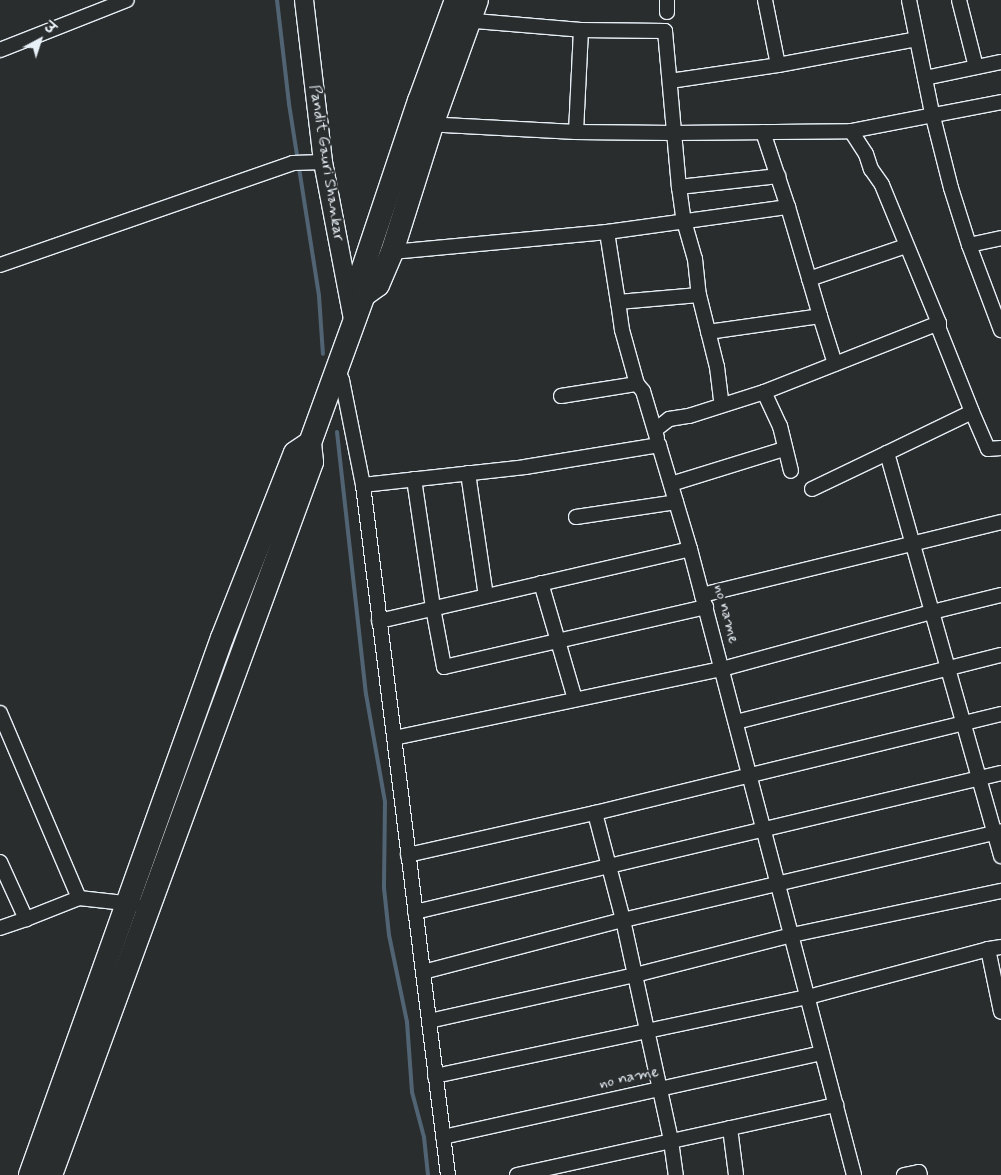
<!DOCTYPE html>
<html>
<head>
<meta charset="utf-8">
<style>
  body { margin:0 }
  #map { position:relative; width:1001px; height:1175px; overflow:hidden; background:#2a2d2e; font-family:Mynerve,"Playpen Sans Deva",sans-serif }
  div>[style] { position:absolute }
  .stream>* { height:4px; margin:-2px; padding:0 2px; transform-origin:2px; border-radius:2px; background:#516474 }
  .roads { filter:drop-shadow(1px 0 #e8f1f8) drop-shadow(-1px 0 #e8f1f8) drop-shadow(0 1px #e8f1f8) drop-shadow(0 -1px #e8f1f8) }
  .minor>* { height:14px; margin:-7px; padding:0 7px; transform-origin:7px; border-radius:7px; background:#2a2d2e }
  .tertiary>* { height:18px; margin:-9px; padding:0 9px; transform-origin:9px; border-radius:9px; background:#2a2d2e }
  .primary>* { height:22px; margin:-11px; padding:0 11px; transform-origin:11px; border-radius:11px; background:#2a2d2e }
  span { translate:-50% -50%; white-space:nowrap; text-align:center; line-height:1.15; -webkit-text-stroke:4.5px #2a2d2e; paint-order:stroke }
  .street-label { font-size:16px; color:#e8f1f8 }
  .north { position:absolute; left:15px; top:15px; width:50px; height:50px; -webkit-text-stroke:4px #2a2d2e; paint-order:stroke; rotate:40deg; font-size:14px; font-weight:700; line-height:20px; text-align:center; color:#e8f1f8 }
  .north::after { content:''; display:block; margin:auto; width:18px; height:22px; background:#e8f1f8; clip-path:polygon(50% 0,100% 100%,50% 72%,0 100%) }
</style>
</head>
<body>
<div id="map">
  <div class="stream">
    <i style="left:277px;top:0;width:105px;rotate:83.4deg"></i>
    <i style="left:289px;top:104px;width:194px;rotate:81.1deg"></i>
    <i style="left:319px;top:296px;width:58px;rotate:86.1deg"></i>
    <i style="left:337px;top:432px;width:264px;rotate:83.7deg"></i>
    <i style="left:366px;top:694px;width:110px;rotate:80deg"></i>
    <i style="left:385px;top:802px;width:86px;rotate:90.7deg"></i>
    <i style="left:384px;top:888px;width:47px;rotate:83.9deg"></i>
    <i style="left:389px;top:935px;width:89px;rotate:78.3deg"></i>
    <i style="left:407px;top:1022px;width:70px;rotate:85.9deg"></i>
    <i style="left:412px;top:1092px;width:47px;rotate:75.1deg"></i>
    <i style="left:424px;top:1137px;width:38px;rotate:84deg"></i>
  </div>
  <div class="roads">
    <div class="minor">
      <i style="left:667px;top:0;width:12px;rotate:90deg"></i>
      <i style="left:765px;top:0;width:66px;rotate:78.7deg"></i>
      <i style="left:909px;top:0;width:115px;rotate:78.5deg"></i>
      <i style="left:932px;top:113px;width:77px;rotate:75.8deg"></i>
      <i style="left:951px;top:188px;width:60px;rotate:72.5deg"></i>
      <i style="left:969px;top:245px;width:91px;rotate:69.4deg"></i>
      <i style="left:959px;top:0;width:69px;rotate:75.8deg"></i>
      <i style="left:463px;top:20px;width:118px;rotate:4.8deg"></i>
      <i style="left:581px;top:30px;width:84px;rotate:0.7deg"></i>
      <i style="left:665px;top:31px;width:157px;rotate:84.9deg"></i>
      <i style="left:679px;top:187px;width:34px;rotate:82deg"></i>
      <i style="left:684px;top:221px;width:40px;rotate:74deg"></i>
      <i style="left:695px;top:259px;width:36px;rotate:84deg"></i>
      <i style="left:699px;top:295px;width:74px;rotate:76deg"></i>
      <i style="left:717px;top:367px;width:38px;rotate:83deg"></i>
      <i style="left:0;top:50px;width:136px;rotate:-21.5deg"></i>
      <i style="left:925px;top:78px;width:78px;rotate:-11.9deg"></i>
      <i style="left:670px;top:81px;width:109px;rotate:-8.4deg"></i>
      <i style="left:778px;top:65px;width:141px;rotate:-10.6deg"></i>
      <i style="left:425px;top:124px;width:151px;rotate:3deg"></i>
      <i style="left:576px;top:132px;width:97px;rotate:0.6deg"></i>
      <i style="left:673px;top:133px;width:178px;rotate:-0.6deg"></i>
      <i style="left:851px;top:131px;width:153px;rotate:-10.9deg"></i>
      <i style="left:851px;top:131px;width:27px;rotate:57deg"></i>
      <i style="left:866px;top:154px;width:16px;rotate:72deg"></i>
      <i style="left:871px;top:169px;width:19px;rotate:55deg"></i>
      <i style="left:882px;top:185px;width:149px;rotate:67.6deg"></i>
      <i style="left:576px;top:132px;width:102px;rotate:-87.2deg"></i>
      <i style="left:763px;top:132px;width:79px;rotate:71.6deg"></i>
      <i style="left:788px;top:207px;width:114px;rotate:73.6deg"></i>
      <i style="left:679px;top:187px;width:100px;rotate:-6.3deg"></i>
      <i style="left:607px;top:232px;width:71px;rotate:81.1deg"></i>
      <i style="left:969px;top:245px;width:33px;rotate:-12deg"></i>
      <i style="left:392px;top:252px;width:216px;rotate:-5.3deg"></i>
      <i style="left:607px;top:232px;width:183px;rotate:-7.9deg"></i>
      <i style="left:0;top:265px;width:310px;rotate:-19.2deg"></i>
      <i style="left:293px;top:163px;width:30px;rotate:-2deg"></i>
      <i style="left:809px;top:279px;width:102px;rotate:-18.8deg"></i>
      <i style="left:708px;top:332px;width:113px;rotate:-8.1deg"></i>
      <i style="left:820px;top:316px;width:50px;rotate:72.6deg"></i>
      <i style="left:338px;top:371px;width:10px;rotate:66deg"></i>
      <i style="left:342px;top:380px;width:107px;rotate:78.7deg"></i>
      <i style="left:363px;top:485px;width:695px;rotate:82.98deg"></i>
      <i style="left:764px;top:392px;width:38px;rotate:65deg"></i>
      <i style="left:780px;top:426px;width:46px;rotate:76.3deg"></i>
      <i style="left:561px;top:396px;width:77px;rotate:-9deg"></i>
      <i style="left:655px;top:430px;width:18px;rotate:-38deg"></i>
      <i style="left:669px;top:419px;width:20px;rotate:-9deg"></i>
      <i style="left:689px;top:416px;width:79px;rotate:-17.7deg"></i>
      <i style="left:764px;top:392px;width:188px;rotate:-21.5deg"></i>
      <i style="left:939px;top:323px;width:6px;rotate:90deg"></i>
      <i style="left:939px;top:329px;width:89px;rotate:68.3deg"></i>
      <i style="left:657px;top:438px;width:49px;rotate:-106.6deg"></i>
      <i style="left:643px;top:391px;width:9px;rotate:-131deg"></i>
      <i style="left:637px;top:384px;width:56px;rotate:-105.5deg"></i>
      <i style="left:622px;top:330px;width:28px;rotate:-98deg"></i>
      <i style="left:618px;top:302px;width:81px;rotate:-4.9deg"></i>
      <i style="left:887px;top:453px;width:94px;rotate:-25.8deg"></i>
      <i style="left:972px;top:412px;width:40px;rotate:66.6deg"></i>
      <i style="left:988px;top:449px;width:13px;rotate:-4deg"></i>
      <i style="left:468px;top:473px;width:124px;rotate:81.7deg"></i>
      <i style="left:414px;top:479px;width:130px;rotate:81.6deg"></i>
      <i style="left:433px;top:608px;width:60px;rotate:79.4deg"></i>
      <i style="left:444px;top:667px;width:269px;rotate:-12.9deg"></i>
      <i style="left:671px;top:484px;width:118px;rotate:-17.2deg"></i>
      <i style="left:363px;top:485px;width:163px;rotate:-6.3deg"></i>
      <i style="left:525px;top:467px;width:136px;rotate:-9.3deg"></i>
      <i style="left:659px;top:445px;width:109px;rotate:73.4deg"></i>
      <i style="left:812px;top:489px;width:83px;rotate:-25.6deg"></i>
      <i style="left:887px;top:453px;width:419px;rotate:74.2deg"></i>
      <i style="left:576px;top:517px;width:101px;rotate:-8.5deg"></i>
      <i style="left:541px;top:583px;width:121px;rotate:73.7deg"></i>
      <i style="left:702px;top:595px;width:308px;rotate:-13.7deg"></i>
      <i style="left:379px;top:621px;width:319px;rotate:-13deg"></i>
      <i style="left:690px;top:549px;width:647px;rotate:75.32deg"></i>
      <i style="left:0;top:713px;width:201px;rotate:66.9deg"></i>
      <i style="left:79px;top:898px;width:55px;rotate:6.2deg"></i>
      <i style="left:736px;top:722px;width:273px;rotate:-14.2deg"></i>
      <i style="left:394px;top:738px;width:335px;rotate:-11.9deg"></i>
      <i style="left:722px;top:669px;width:218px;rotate:-15.2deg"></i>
      <i style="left:932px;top:612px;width:71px;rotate:-13.8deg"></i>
      <i style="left:595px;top:813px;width:111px;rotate:75.3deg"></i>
      <i style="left:623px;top:920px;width:226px;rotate:77.7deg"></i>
      <i style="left:671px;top:1141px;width:34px;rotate:82deg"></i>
      <i style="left:408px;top:855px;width:192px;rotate:-12.7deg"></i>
      <i style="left:595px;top:813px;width:418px;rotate:-13.7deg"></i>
      <i style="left:0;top:862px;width:63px;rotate:65.5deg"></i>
      <i style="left:26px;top:919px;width:57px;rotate:-21.6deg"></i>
      <i style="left:415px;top:912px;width:602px;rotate:-13.34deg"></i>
      <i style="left:0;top:928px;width:28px;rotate:-19deg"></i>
      <i style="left:988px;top:949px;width:13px;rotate:-9deg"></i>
      <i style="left:423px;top:972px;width:207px;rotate:-14.6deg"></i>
      <i style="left:623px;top:920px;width:388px;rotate:-13.2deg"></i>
      <i style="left:429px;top:1021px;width:211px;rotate:-12.6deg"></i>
      <i style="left:635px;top:975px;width:162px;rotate:-14.3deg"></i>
      <i style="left:792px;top:935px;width:214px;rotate:-11.9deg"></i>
      <i style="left:435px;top:1076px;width:381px;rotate:-12deg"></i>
      <i style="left:808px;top:997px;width:186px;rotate:-14.9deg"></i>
      <i style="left:988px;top:949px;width:64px;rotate:78.3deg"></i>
      <i style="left:730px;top:1128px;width:47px;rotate:82.7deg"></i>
      <i style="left:443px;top:1137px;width:388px;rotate:-12.5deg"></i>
      <i style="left:517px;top:1175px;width:327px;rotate:-12.4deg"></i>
      <i style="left:904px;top:1175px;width:15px;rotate:-11deg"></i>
      <i style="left:919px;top:1172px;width:3px;rotate:72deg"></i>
    </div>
    <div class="tertiary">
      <i style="left:304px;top:0;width:163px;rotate:83.3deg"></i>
      <i style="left:323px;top:162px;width:166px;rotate:79.2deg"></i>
    </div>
    <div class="primary">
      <i style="left:364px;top:295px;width:18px;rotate:-103deg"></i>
      <i style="left:360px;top:277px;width:186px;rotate:-71.5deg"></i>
      <i style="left:419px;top:101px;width:108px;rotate:-69.9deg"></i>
      <i style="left:30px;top:1175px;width:570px;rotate:-70.33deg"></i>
      <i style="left:222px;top:638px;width:199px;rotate:-68.5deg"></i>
      <i style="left:295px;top:453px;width:18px;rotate:-34deg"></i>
      <i style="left:51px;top:1175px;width:759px;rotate:-69.89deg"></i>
      <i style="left:312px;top:462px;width:19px;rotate:-96deg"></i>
      <i style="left:310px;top:443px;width:158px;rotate:-70deg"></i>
      <i style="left:364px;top:295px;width:17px;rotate:-36deg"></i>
      <i style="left:378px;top:285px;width:36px;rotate:-67deg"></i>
      <i style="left:392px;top:252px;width:133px;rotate:-72.5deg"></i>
      <i style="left:432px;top:125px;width:133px;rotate:-70.2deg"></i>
    </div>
  </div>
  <div class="street-label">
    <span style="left:326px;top:163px;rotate:81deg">Pandit Gauri Shankar</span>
    <span style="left:726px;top:614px;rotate:75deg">no name</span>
    <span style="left:629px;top:1078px;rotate:-12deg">no name</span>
  </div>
  <div class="north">उ</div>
</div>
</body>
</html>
